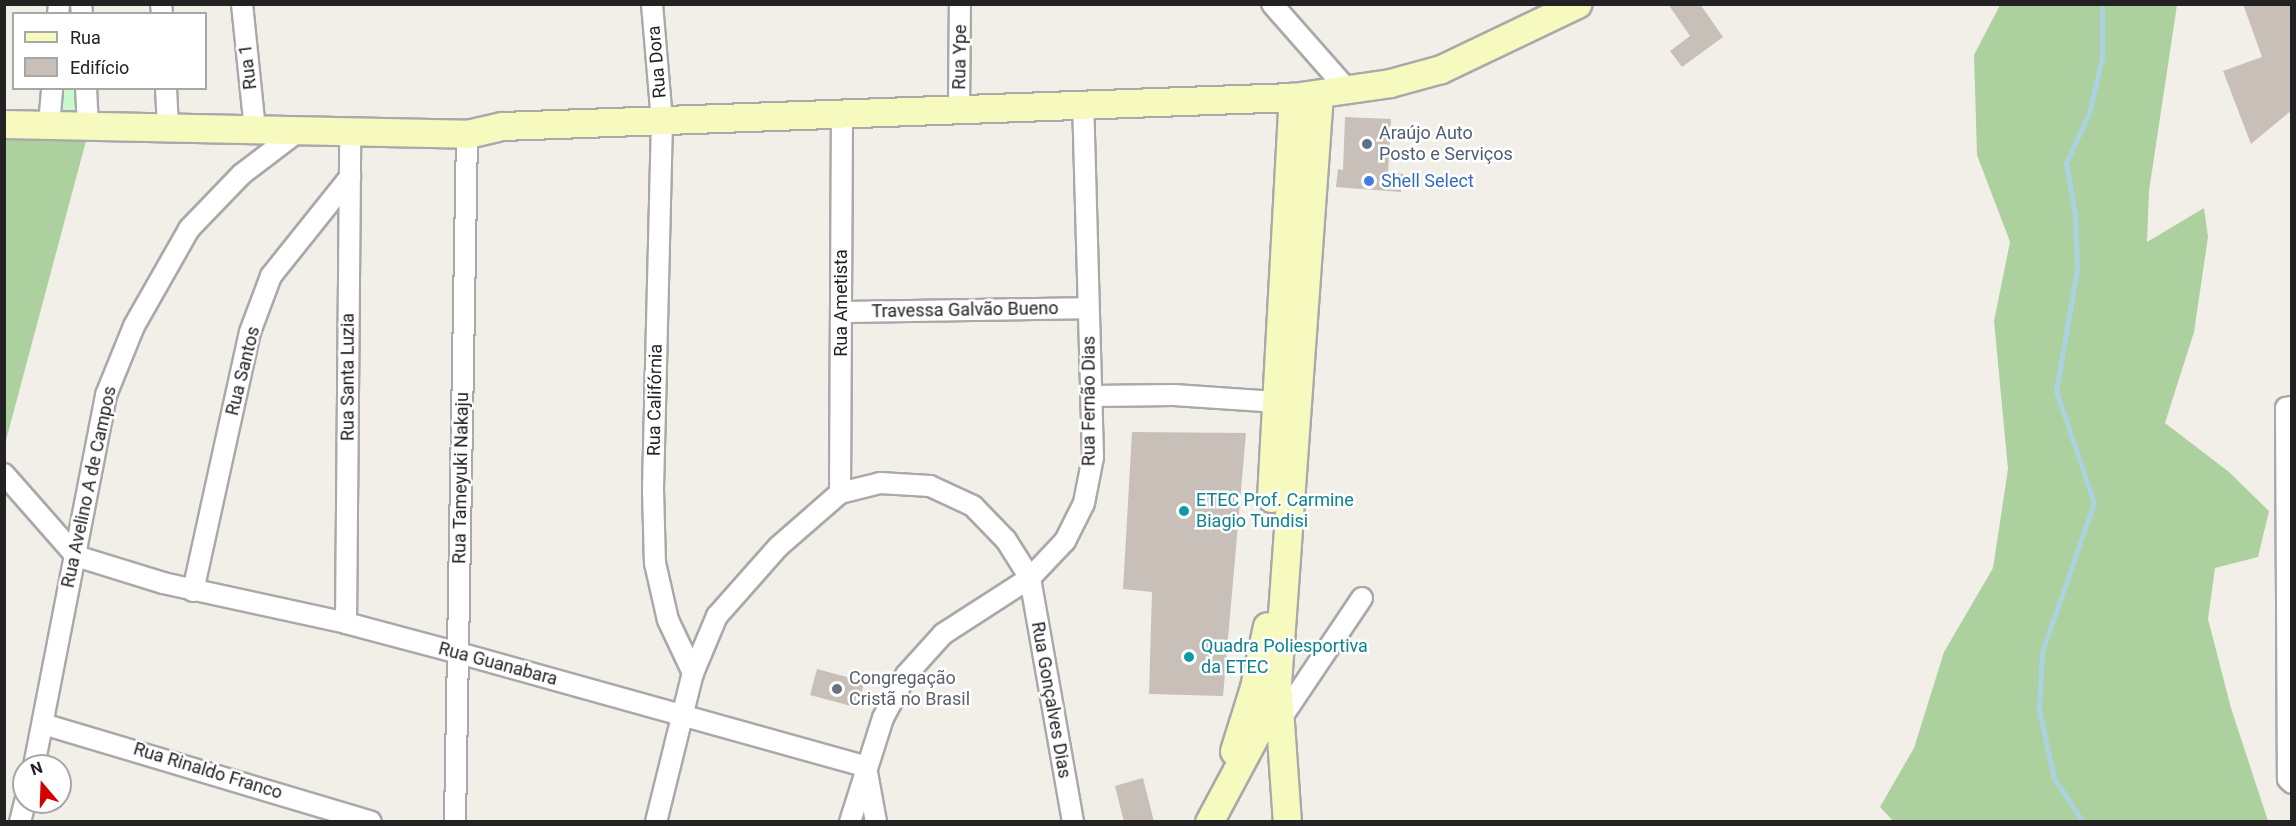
<!DOCTYPE html>
<html>
<head>
<meta charset="utf-8">
<style>
  body { margin:0 }
  #map { position:relative; width:2296px; height:826px; overflow:hidden; background:#f2efe9; font-family:Roboto,sans-serif }
  div>[style] { position:absolute }
  .forest>* { inset:0; background:#add19e }
  .park>* { inset:0; background:#c8facc }
  .stream>* { height:5px; margin:-2.5px; padding:0 2.5px; transform-origin:2.5px; border-radius:2.5px; background:#aad3df }
  .building>* { inset:0; background:#c7bfb8; transform-origin:0 0 }
  .roads { filter:drop-shadow(2px 0 #a9a9a9) drop-shadow(-2px 0 #a9a9a9) drop-shadow(0 2px #a9a9a9) drop-shadow(0 -2px #a9a9a9) }
  .street>* { height:20px; margin:-10px; padding:0 10px; transform-origin:10px; border-radius:10px; background:#fff }
  .secondary>* { height:27px; margin:-13.5px; padding:0 13.5px; transform-origin:13.5px; border-radius:13.5px; background:#f7fabf }
  .dots>* { width:16px; height:16px; translate:-50% -50%; box-sizing:border-box; border:3px solid #fff; border-radius:50% }
  span { translate:-50% -50%; white-space:nowrap; text-align:center; line-height:1.15; -webkit-text-stroke:5px #fff; paint-order:stroke }
  .street-label { font-size:18px; color:#222 }
  .service-label { font-size:18px; color:#4e5e75 }
  .left { translate:0 -50%; text-align:left }
  .shop-label { font-size:18px; color:#366cbe }
  .culture-label { font-size:18px; color:#0d838f }
  .worship-label { font-size:18px; color:#5b616d }
  .frame { position:absolute; inset:0; border:6px solid #222; pointer-events:none }
  .legend { position:absolute; left:12px; top:12px; width:195px; height:78px; box-sizing:border-box; background:#fff; border:2px solid #a7a7a7; margin:0; padding:8px 10px; list-style:none; font-size:18px; color:#222 }
  .legend li { display:flex; align-items:center; gap:12px; height:30px }
  .legend b { width:30px; border:2px solid #a7a7a7 }
  .north { position:absolute; left:12px; top:754px; width:60px; height:60px; box-sizing:border-box; background:#fff; border:2px solid #a7a7a7; border-radius:50%; rotate:341deg; font-size:16px; font-weight:700; line-height:24px; text-align:center; color:#222 }
  .north::after { content:''; display:block; margin:auto; width:21px; height:27px; background:#d40000; clip-path:polygon(50% 0,100% 100%,50% 72%,0 100%) }
</style>
</head>
<body>
<div id="map">
  <div class="forest">
    <i style="clip-path:polygon(2000px 5px,2177px 5px,2149px 191px,2147px 242px,2204px 208px,2208px 237px,2194px 332px,2165px 423px,2229px 472px,2269px 511px,2258px 557px,2215px 568px,2208px 619px,2231px 708px,2268px 821px,1894px 822px,1880px 807px,1914px 748px,1944px 652px,1993px 568px,2008px 469px,1994px 321px,2010px 242px,1977px 155px,1974px 55px)"></i>
    <i style="clip-path:polygon(5px 138px,86px 141px,5px 444px,4px 138px)"></i>
  </div>
  <div class="park">
    <i style="clip-path:polygon(58px 89px,82px 89px,85px 113px,55px 114px)"></i>
  </div>
  <div class="stream">
    <i style="left:2083px;top:822px;width:53px;rotate:-123.4deg"></i>
    <i style="left:2054px;top:778px;width:70px;rotate:-102.4deg"></i>
    <i style="left:2039px;top:710px;width:58px;rotate:-87deg"></i>
    <i style="left:2042px;top:652px;width:158px;rotate:-70.8deg"></i>
    <i style="left:2094px;top:503px;width:118px;rotate:-108.7deg"></i>
    <i style="left:2056px;top:391px;width:123px;rotate:-80.2deg"></i>
    <i style="left:2077px;top:270px;width:56px;rotate:-92deg"></i>
    <i style="left:2075px;top:214px;width:52px;rotate:-100deg"></i>
    <i style="left:2066px;top:163px;width:55px;rotate:-65.3deg"></i>
    <i style="left:2089px;top:113px;width:57px;rotate:-76.7deg"></i>
    <i style="left:2102px;top:58px;width:54px;rotate:-90deg"></i>
  </div>
  <div class="building">
    <i style="clip-path:polygon(1668px 4px,1700px 4px,1723px 37px,1682px 67px,1670px 51px,1690px 36px)"></i>
    <i style="clip-path:polygon(2243px 4px,2292px 4px,2292px 110px,2251px 144px,2223px 71px,2262px 57px)"></i>
    <i style="clip-path:polygon(1345px 117px,1391px 119px,1388px 173px,1403px 174px,1401px 192px,1336px 187px,1338px 169px,1343px 170px)"></i>
    <i style="clip-path:polygon(1132px 432px,1246px 433px,1223px 696px,1149px 694px,1152px 592px,1123px 589px)"></i>
    <i style="left:817px;top:669px;width:49px;height:27px;rotate:15deg"></i>
    <i style="clip-path:polygon(1143px 778px,1154px 822px,1124px 822px,1115px 786px)"></i>
  </div>
  <div class="roads">
    <div class="street">
      <i style="left:81px;top:4px;width:10px;rotate:84deg"></i>
      <i style="left:161px;top:4px;width:10px;rotate:84deg"></i>
      <i style="left:242px;top:4px;width:126px;rotate:84.1deg"></i>
      <i style="left:652px;top:4px;width:116px;rotate:85.1deg"></i>
      <i style="left:662px;top:120px;width:369px;rotate:91.4deg"></i>
      <i style="left:653px;top:489px;width:74px;rotate:88.5deg"></i>
      <i style="left:655px;top:563px;width:58px;rotate:77.2deg"></i>
      <i style="left:668px;top:620px;width:59px;rotate:64.7deg"></i>
      <i style="left:1272px;top:4px;width:113px;rotate:48.6deg"></i>
      <i style="left:58px;top:14px;width:10px;rotate:-84deg"></i>
      <i style="left:86px;top:88px;width:38px;rotate:87deg"></i>
      <i style="left:166px;top:88px;width:40px;rotate:87.1deg"></i>
      <i style="left:959px;top:109px;width:105px;rotate:-89.5deg"></i>
      <i style="left:49px;top:125px;width:37px;rotate:-85deg"></i>
      <i style="left:841px;top:312px;width:247px;rotate:-0.9deg"></i>
      <i style="left:1092px;top:396px;width:82px;rotate:-0.7deg"></i>
      <i style="left:1174px;top:395px;width:116px;rotate:3.9deg"></i>
      <i style="left:2292px;top:407px;width:6px;rotate:171deg"></i>
      <i style="left:2286px;top:408px;width:371px;rotate:89.7deg"></i>
      <i style="left:2288px;top:779px;width:6px;rotate:45deg"></i>
      <i style="left:4px;top:474px;width:109px;rotate:48.7deg"></i>
      <i style="left:840px;top:493px;width:379px;rotate:-89.7deg"></i>
      <i style="left:76px;top:556px;width:91px;rotate:17.2deg"></i>
      <i style="left:163px;top:583px;width:187px;rotate:12.3deg"></i>
      <i style="left:346px;top:623px;width:117px;rotate:14.9deg"></i>
      <i style="left:459px;top:653px;width:423px;rotate:15.6deg"></i>
      <i style="left:866px;top:767px;width:56px;rotate:79.7deg"></i>
      <i style="left:193px;top:591px;width:265px;rotate:-77.6deg"></i>
      <i style="left:250px;top:332px;width:60px;rotate:-69.4deg"></i>
      <i style="left:271px;top:276px;width:127px;rotate:-51.4deg"></i>
      <i style="left:346px;top:623px;width:492px;rotate:-89.5deg"></i>
      <i style="left:1280px;top:720px;width:147px;rotate:-56.1deg"></i>
      <i style="left:43px;top:724px;width:342px;rotate:16.6deg"></i>
      <i style="left:34px;top:766px;width:378px;rotate:-79deg"></i>
      <i style="left:106px;top:395px;width:74px;rotate:-67.9deg"></i>
      <i style="left:134px;top:326px;width:112px;rotate:-60.4deg"></i>
      <i style="left:189px;top:229px;width:76px;rotate:-46.1deg"></i>
      <i style="left:242px;top:174px;width:73px;rotate:-37.2deg"></i>
      <i style="left:20px;top:822px;width:21px;rotate:-76deg"></i>
      <i style="left:455px;top:822px;width:688px;rotate:-89deg"></i>
      <i style="left:656px;top:822px;width:154px;rotate:-76.1deg"></i>
      <i style="left:693px;top:673px;width:62px;rotate:-67.2deg"></i>
      <i style="left:717px;top:616px;width:92px;rotate:-48.5deg"></i>
      <i style="left:778px;top:547px;width:82px;rotate:-41.1deg"></i>
      <i style="left:840px;top:493px;width:41px;rotate:-14deg"></i>
      <i style="left:880px;top:483px;width:50px;rotate:3.4deg"></i>
      <i style="left:930px;top:486px;width:47px;rotate:24.9deg"></i>
      <i style="left:973px;top:506px;width:47px;rotate:45.9deg"></i>
      <i style="left:1006px;top:540px;width:45px;rotate:57.7deg"></i>
      <i style="left:1030px;top:578px;width:248px;rotate:80deg"></i>
      <i style="left:850px;top:822px;width:109px;rotate:-72.4deg"></i>
      <i style="left:883px;top:718px;width:49px;rotate:-61.9deg"></i>
      <i style="left:906px;top:675px;width:55px;rotate:-47.9deg"></i>
      <i style="left:943px;top:634px;width:103px;rotate:-32.8deg"></i>
      <i style="left:1030px;top:578px;width:51px;rotate:-46.6deg"></i>
      <i style="left:1065px;top:541px;width:42px;rotate:-63.4deg"></i>
      <i style="left:1084px;top:503px;width:47px;rotate:-78.9deg"></i>
      <i style="left:1093px;top:457px;width:352px;rotate:-91.6deg"></i>
    </div>
    <div class="secondary">
      <i style="left:4px;top:124px;width:463px;rotate:1.2deg"></i>
      <i style="left:467px;top:134px;width:36px;rotate:-13deg"></i>
      <i style="left:502px;top:126px;width:792px;rotate:-2.1deg"></i>
      <i style="left:1293px;top:97px;width:98px;rotate:-8.2deg"></i>
      <i style="left:1390px;top:83px;width:53px;rotate:-15.4deg"></i>
      <i style="left:1441px;top:69px;width:151px;rotate:-25.5deg"></i>
      <i style="left:1271px;top:498px;width:402px;rotate:-86.9deg"></i>
      <i style="left:1278px;top:694px;width:128px;rotate:86deg"></i>
      <i style="left:1234px;top:751px;width:67px;rotate:-72.6deg"></i>
      <i style="left:1254px;top:687px;width:62px;rotate:-78deg"></i>
      <i style="left:1209px;top:822px;width:132px;rotate:-61.9deg"></i>
      <i style="left:1271px;top:706px;width:23px;rotate:-75deg"></i>
      <i style="left:1277px;top:684px;width:591px;rotate:-85.93deg"></i>
    </div>
  </div>
  <div class="dots">
    <i style="left:1367px;top:144px;background:#5c6f8a"></i>
    <i style="left:1369px;top:181px;background:#3f7fe0"></i>
    <i style="left:1184px;top:511px;background:#0f9aa8"></i>
    <i style="left:1189px;top:657px;background:#0f9aa8"></i>
    <i style="left:837px;top:689px;background:#6b7280"></i>
  </div>
  <div class="street-label">
    <span style="left:960px;top:57px;rotate:-89deg">Rua Ype</span>
    <span style="left:657px;top:62px;rotate:-95deg">Rua Dora</span>
    <span style="left:248px;top:67px;rotate:-97deg">Rua 1</span>
    <span style="left:841px;top:303px;rotate:-90deg">Rua Ametista</span>
    <span style="left:965px;top:310px;rotate:-1deg">Travessa Galvão Bueno</span>
    <span style="left:243px;top:371px;rotate:-76deg">Rua Santos</span>
    <span style="left:348px;top:377px;rotate:-90deg">Rua Santa Luzia</span>
    <span style="left:655px;top:400px;rotate:-89deg">Rua Califórnia</span>
    <span style="left:1089px;top:401px;rotate:-90deg">Rua Fernão Dias</span>
    <span style="left:461px;top:478px;rotate:-89deg">Rua Tameyuki Nakaju</span>
    <span style="left:89px;top:487px;rotate:-78deg">Rua Avelino A de Campos</span>
    <span style="left:498px;top:664px;rotate:15deg">Rua Guanabara</span>
    <span style="left:1051px;top:700px;rotate:80deg">Rua Gonçalves Dias</span>
    <span style="left:208px;top:771px;rotate:17deg">Rua Rinaldo Franco</span>
  </div>
  <div class="service-label">
    <span class="left" style="left:1379px;top:144px">Araújo Auto<br>Posto e Serviços</span>
  </div>
  <div class="shop-label">
    <span class="left" style="left:1381px;top:181px">Shell Select</span>
  </div>
  <div class="culture-label">
    <span class="left" style="left:1196px;top:511px">ETEC Prof. Carmine<br>Biagio Tundisi</span>
    <span class="left" style="left:1201px;top:657px">Quadra Poliesportiva<br>da ETEC</span>
  </div>
  <div class="worship-label">
    <span class="left" style="left:849px;top:689px">Congregação<br>Cristã no Brasil</span>
  </div>
  <div class="frame"></div>
  <ul class="legend">
  <li><b style="height:8px;background:#f7fabf"></b>Rua</li>
  <li><b style="height:16px;background:#c7bfb8"></b>Edifício</li>
  </ul>
  <div class="north">N</div>
</div>
</body>
</html>
